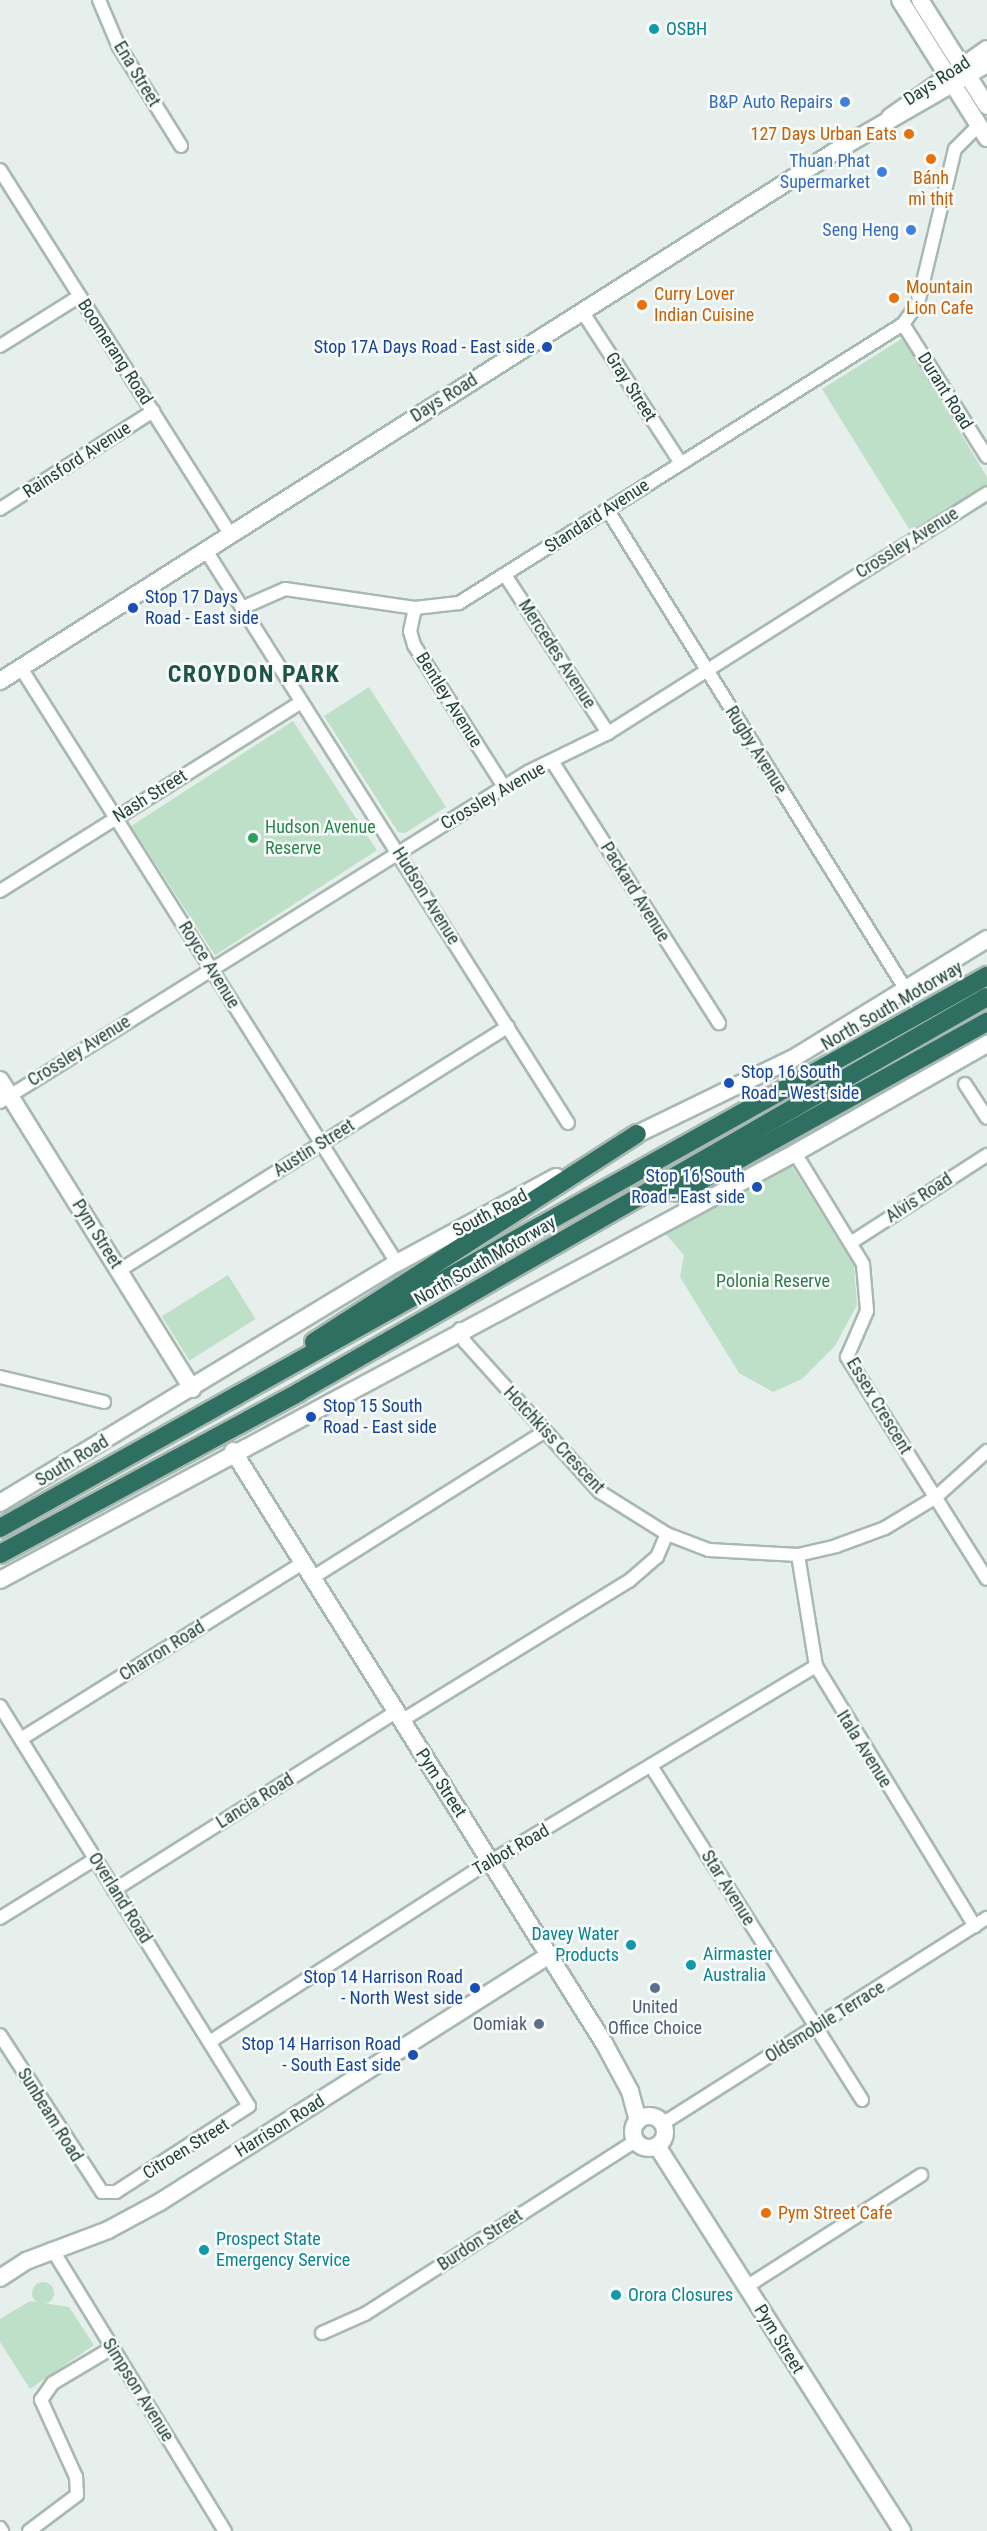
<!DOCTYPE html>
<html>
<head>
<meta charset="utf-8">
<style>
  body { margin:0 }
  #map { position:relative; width:987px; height:2531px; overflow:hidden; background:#e6efeb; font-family:"Roboto Condensed",sans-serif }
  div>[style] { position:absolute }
  .green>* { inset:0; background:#bfe0c8; transform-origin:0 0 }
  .round { border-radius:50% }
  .roads { filter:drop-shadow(2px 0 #a8b8b2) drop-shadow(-2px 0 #a8b8b2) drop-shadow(0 2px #a8b8b2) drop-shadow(0 -2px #a8b8b2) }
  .street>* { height:12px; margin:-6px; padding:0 6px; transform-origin:6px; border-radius:6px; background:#fff }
  .secondary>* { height:16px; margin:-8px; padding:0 8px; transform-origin:8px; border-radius:8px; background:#fff }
  .secondary>.ring { margin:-8px; padding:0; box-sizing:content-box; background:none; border:16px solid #fff; border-radius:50% }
  .highway>* { height:18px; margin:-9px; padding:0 9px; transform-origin:9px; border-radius:9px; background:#2f6f62 }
  .dots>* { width:16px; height:16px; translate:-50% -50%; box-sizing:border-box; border:3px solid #f7fbf9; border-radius:50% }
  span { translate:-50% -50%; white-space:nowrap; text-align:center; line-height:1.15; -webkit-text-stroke:5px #f7fbf9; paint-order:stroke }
  .culture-label { font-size:18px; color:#0d838f }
  .left { translate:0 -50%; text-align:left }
  .right { translate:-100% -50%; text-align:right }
  .street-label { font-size:18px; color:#24423a }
  .shop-label { font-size:18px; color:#366cbe }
  .food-label { font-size:18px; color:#c56008 }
  .transit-label { font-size:18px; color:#164399 }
  .leisure-label { font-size:18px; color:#27864d }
  .park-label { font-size:18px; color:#2d7a4b }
  .service-label { font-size:18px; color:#4e5e75 }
  .district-label { font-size:24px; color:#1f5548; font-weight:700; letter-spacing:1.5px }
</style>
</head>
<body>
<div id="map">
  <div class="green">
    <i style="clip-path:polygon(903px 338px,987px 477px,987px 486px,911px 532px,822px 389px)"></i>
    <i style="clip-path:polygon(369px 687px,446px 807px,405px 833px,398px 832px,324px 716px)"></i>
    <i style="left:293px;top:721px;width:154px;height:193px;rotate:57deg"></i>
    <i style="clip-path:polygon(792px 1166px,854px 1266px,857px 1305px,835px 1346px,802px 1379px,773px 1392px,739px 1373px,680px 1277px,684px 1255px,663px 1231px)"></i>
    <i style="left:228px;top:1275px;width:52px;height:78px;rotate:58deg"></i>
    <i class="round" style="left:32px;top:2282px;width:22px;height:22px"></i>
    <i style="clip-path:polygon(30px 2301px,69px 2307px,94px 2345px,30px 2389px,0 2342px,0 2319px)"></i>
  </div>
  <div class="roads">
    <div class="street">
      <i style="left:99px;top:0;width:49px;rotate:67.1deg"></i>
      <i style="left:118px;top:45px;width:119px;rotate:58deg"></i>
      <i style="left:0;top:170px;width:431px;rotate:57.7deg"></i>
      <i style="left:582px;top:311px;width:180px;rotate:57deg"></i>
      <i style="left:903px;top:324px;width:157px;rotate:57.7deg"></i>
      <i style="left:0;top:346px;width:94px;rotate:-32deg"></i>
      <i style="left:0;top:509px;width:182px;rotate:-32.6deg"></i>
      <i style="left:607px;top:509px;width:566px;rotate:58.13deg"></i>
      <i style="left:205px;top:549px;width:679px;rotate:57.69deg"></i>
      <i style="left:505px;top:575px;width:189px;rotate:56.9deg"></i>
      <i style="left:242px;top:608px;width:47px;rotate:-23.8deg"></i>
      <i style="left:285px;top:589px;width:131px;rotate:8.3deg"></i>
      <i style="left:415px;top:608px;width:44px;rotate:-6.5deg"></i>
      <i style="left:459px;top:603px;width:524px;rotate:-32.14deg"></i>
      <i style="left:903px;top:324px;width:26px;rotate:-54deg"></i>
      <i style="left:918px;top:303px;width:158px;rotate:-76.5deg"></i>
      <i style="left:955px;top:149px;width:34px;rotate:-45deg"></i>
      <i style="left:415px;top:608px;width:24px;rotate:102deg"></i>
      <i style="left:410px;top:631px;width:15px;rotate:74deg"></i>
      <i style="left:414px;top:645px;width:168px;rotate:57.6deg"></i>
      <i style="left:21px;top:668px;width:704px;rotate:57.71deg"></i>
      <i style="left:552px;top:761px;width:311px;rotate:57.5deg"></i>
      <i style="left:0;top:891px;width:355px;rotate:-32.1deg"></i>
      <i style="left:965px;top:1084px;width:40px;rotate:57.1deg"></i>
      <i style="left:0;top:1102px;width:623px;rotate:-32.01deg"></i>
      <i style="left:528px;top:772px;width:89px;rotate:-26deg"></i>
      <i style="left:608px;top:733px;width:449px;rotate:-32.3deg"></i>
      <i style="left:795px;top:1153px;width:130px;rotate:58.5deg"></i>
      <i style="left:863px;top:1264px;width:47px;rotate:85.1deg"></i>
      <i style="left:867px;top:1311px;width:50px;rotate:113.5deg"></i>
      <i style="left:847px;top:1357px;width:262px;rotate:57.8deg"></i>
      <i style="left:852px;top:1242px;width:161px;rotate:-32.8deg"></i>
      <i style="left:120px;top:1270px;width:458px;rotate:-32.1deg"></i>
      <i style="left:460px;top:1329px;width:14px;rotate:69deg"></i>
      <i style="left:465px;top:1342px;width:202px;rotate:48deg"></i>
      <i style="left:600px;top:1492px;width:79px;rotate:32.1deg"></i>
      <i style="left:667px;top:1534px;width:45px;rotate:20.9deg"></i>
      <i style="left:709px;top:1550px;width:89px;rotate:3.2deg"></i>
      <i style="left:798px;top:1555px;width:39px;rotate:-13deg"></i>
      <i style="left:836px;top:1546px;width:52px;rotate:-20.2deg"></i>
      <i style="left:885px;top:1528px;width:60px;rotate:-31.3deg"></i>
      <i style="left:936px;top:1497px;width:69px;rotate:-42deg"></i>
      <i style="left:0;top:1377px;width:107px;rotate:13.5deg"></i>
      <i style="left:798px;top:1555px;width:112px;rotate:80.8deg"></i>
      <i style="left:816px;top:1666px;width:305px;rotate:58.6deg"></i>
      <i style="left:312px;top:1578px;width:275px;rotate:-32.2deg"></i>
      <i style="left:0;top:1706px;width:471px;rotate:58.1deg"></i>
      <i style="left:249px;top:2106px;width:158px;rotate:147.1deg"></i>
      <i style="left:116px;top:2192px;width:14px;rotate:180deg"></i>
      <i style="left:102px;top:2192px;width:187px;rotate:-123deg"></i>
      <i style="left:401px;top:1721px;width:268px;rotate:-31.6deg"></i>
      <i style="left:629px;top:1581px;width:37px;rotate:-41deg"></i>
      <i style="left:657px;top:1557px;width:25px;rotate:-67deg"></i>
      <i style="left:21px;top:1739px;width:332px;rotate:-32deg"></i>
      <i style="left:651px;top:1766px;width:395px;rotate:57.7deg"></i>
      <i style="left:114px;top:1890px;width:333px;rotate:-32.3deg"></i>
      <i style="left:0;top:1918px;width:112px;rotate:-31.8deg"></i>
      <i style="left:211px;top:2041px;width:323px;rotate:-32.8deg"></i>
      <i style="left:483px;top:1866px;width:388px;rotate:-31deg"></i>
      <i style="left:662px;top:2124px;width:385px;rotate:-32.4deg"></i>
      <i style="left:52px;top:2249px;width:331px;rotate:58.5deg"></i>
      <i style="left:746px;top:2287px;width:208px;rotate:-32.6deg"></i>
      <i style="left:322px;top:2333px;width:47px;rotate:-23.8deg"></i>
      <i style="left:365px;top:2314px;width:322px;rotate:-32.6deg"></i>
      <i style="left:0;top:2528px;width:4px;rotate:56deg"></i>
      <i style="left:29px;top:2531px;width:60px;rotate:-36.9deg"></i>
      <i style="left:77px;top:2495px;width:18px;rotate:-93deg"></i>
      <i style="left:76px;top:2477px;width:85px;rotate:-114.4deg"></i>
      <i style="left:41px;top:2400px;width:21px;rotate:-55deg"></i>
      <i style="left:53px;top:2383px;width:69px;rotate:-30.7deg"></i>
    </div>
    <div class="secondary">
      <i style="left:900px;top:0;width:163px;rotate:57.8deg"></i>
      <i style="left:920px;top:0;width:125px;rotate:57.7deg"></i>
      <i style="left:890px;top:117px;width:118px;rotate:-35deg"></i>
      <i style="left:0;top:681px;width:993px;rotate:-32.38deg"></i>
      <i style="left:839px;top:149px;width:171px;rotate:-29.9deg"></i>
      <i style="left:0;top:1080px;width:364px;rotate:58.1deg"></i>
      <i style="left:627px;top:1139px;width:183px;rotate:-25.9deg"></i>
      <i style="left:792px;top:1059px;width:229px;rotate:-31.6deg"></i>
      <i style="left:233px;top:1451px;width:699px;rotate:57.93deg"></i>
      <i style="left:604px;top:2043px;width:55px;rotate:61.6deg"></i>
      <i style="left:630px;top:2091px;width:31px;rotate:75deg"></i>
      <i style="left:0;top:1503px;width:464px;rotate:-31.2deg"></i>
      <i style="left:397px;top:1263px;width:181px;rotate:-28.4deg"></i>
      <i style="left:0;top:1580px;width:902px;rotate:-28.24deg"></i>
      <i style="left:795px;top:1153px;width:221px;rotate:-29.6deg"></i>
      <i class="ring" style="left:633px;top:2116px;width:16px;height:16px"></i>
      <i style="left:657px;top:2146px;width:456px;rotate:57.5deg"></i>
      <i style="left:0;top:2278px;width:31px;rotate:-33deg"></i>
      <i style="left:26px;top:2261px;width:88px;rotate:-20.7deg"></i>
      <i style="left:108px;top:2230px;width:59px;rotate:-28.3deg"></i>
      <i style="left:160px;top:2202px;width:461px;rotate:-32.4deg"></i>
    </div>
    <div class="highway">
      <i style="left:654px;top:1188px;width:26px;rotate:9deg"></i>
      <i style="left:680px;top:1192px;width:351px;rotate:-29deg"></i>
      <i style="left:314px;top:1342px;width:384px;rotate:-32.8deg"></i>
      <i style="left:0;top:1528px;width:1131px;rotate:-29.22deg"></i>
      <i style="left:0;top:1554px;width:340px;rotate:-28.4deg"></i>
      <i style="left:299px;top:1392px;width:793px;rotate:-29.86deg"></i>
    </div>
  </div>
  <div class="dots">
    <i style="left:654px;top:29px;background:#0f9aa8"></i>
    <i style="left:845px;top:102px;background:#3f7fe0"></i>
    <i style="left:909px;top:134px;background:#e8710a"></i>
    <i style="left:931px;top:159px;background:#e8710a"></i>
    <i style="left:882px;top:172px;background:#3f7fe0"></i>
    <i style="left:911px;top:230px;background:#3f7fe0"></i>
    <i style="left:894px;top:298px;background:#e8710a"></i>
    <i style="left:642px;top:305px;background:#e8710a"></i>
    <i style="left:547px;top:347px;background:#1a4fb4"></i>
    <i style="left:133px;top:608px;background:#1a4fb4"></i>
    <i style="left:253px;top:838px;background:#2e9e5b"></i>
    <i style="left:729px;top:1083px;background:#1a4fb4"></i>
    <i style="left:757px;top:1187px;background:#1a4fb4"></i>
    <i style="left:311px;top:1417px;background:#1a4fb4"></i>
    <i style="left:631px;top:1945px;background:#0f9aa8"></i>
    <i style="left:691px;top:1965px;background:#0f9aa8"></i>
    <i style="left:475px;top:1988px;background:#1a4fb4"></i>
    <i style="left:655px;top:1988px;background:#5c6f8a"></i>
    <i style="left:539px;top:2024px;background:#5c6f8a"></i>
    <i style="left:413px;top:2055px;background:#1a4fb4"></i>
    <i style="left:766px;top:2213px;background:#e8710a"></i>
    <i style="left:204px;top:2250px;background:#0f9aa8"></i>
    <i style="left:616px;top:2295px;background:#0f9aa8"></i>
  </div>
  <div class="culture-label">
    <span class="left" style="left:666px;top:29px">OSBH</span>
    <span class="right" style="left:619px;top:1945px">Davey Water<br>Products</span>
    <span class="left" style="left:703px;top:1965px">Airmaster<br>Australia</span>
    <span class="left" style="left:216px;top:2250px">Prospect State<br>Emergency Service</span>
    <span class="left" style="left:628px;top:2295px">Orora Closures</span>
  </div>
  <div class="street-label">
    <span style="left:137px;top:74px;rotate:59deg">Ena Street</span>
    <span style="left:937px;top:81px;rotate:-33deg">Days Road</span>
    <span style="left:115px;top:352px;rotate:57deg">Boomerang Road</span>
    <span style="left:631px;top:387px;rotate:57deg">Gray Street</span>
    <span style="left:945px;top:391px;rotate:58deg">Durant Road</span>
    <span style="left:444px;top:398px;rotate:-32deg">Days Road</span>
    <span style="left:77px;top:460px;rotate:-33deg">Rainsford Avenue</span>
    <span style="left:597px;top:516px;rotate:-33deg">Standard Avenue</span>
    <span style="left:907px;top:543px;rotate:-32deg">Crossley Avenue</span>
    <span style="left:557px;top:654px;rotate:57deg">Mercedes Avenue</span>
    <span style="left:449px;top:700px;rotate:58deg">Bentley Avenue</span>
    <span style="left:756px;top:750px;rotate:58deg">Rugby Avenue</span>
    <span style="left:150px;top:796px;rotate:-32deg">Nash Street</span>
    <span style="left:493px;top:796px;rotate:-30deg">Crossley Avenue</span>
    <span style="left:635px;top:892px;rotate:58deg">Packard Avenue</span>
    <span style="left:426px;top:896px;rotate:58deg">Hudson Avenue</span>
    <span style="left:209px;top:965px;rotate:58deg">Royce Avenue</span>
    <span style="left:892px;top:1006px;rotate:-30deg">North South Motorway</span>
    <span style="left:79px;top:1051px;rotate:-32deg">Crossley Avenue</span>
    <span style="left:314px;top:1148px;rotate:-32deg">Austin Street</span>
    <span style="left:919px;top:1198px;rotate:-33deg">Alvis Road</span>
    <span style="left:490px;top:1213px;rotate:-28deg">South Road</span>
    <span style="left:97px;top:1234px;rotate:58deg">Pym Street</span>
    <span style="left:485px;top:1261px;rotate:-30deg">North South Motorway</span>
    <span style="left:879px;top:1406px;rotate:59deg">Essex Crescent</span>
    <span style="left:554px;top:1440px;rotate:47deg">Hotchkiss Crescent</span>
    <span style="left:72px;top:1461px;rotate:-31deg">South Road</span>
    <span style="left:162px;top:1651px;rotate:-32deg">Charron Road</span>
    <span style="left:864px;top:1749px;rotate:58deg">Itala Avenue</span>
    <span style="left:441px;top:1783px;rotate:57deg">Pym Street</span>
    <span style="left:255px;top:1801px;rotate:-32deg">Lancia Road</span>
    <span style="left:511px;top:1850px;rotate:-30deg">Talbot Road</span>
    <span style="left:728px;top:1888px;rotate:58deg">Star Avenue</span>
    <span style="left:120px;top:1898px;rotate:58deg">Overland Road</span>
    <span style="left:825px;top:2022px;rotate:-32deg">Oldsmobile Terrace</span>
    <span style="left:50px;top:2115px;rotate:58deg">Sunbeam Road</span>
    <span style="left:280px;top:2126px;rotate:-32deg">Harrison Road</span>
    <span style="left:186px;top:2149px;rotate:-32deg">Citroen Street</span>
    <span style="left:480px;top:2240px;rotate:-33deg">Burdon Street</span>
    <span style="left:779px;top:2339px;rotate:58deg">Pym Street</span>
    <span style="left:138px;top:2390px;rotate:58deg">Simpson Avenue</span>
  </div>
  <div class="shop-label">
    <span class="right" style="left:833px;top:102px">B&amp;P Auto Repairs</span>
    <span class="right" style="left:870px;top:172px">Thuan Phat<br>Supermarket</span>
    <span class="right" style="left:899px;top:230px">Seng Heng</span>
  </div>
  <div class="food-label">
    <span class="right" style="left:897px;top:134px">127 Days Urban Eats</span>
    <span style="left:931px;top:189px">Bánh<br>mì thịt</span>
    <span class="left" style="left:906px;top:298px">Mountain<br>Lion Cafe</span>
    <span class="left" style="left:654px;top:305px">Curry Lover<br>Indian Cuisine</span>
    <span class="left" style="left:778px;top:2213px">Pym Street Cafe</span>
  </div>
  <div class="transit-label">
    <span class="right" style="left:535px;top:347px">Stop 17A Days Road - East side</span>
    <span class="left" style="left:145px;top:608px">Stop 17 Days<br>Road - East side</span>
    <span class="left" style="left:741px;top:1083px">Stop 16 South<br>Road - West side</span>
    <span class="right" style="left:745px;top:1187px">Stop 16 South<br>Road - East side</span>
    <span class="left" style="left:323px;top:1417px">Stop 15 South<br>Road - East side</span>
    <span class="right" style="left:463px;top:1988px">Stop 14 Harrison Road<br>- North West side</span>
    <span class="right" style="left:401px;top:2055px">Stop 14 Harrison Road<br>- South East side</span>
  </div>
  <div class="leisure-label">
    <span class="left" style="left:265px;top:838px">Hudson Avenue<br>Reserve</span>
  </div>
  <div class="park-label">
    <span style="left:773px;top:1281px">Polonia Reserve</span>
  </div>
  <div class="service-label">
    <span style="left:655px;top:2018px">United<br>Office Choice</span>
    <span class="right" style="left:527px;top:2024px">Oomiak</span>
  </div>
  <div class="district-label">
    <span style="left:254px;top:675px">CROYDON PARK</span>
  </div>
</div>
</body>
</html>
